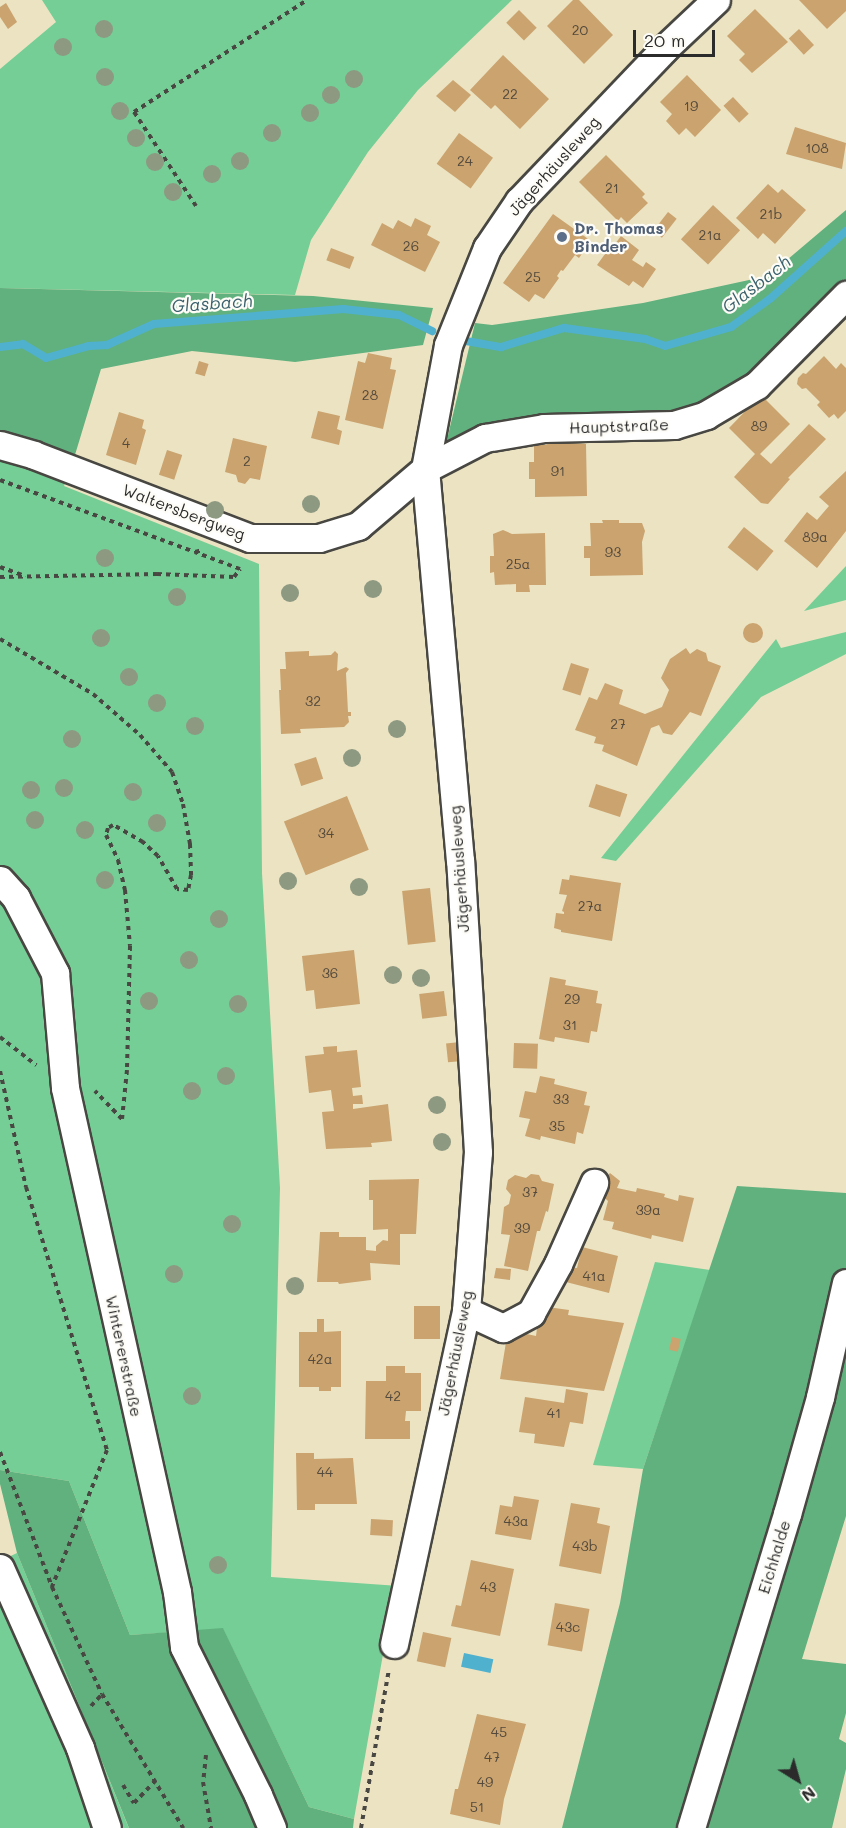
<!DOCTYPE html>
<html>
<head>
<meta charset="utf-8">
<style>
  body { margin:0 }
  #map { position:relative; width:846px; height:1828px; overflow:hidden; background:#ebe3c2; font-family:Mali,sans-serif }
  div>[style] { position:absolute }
  .green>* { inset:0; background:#75ce95 }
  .forest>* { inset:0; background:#60b17e }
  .water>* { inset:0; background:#50b1cf; transform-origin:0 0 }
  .stream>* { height:8px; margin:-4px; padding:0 4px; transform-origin:4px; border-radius:4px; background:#50b1cf }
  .building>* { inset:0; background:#caa36f; transform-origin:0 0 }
  .round { border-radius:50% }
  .path>* { height:4px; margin-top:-2px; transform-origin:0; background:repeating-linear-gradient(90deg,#484742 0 4.5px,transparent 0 9px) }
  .roads { filter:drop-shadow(2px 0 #484742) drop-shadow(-2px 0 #484742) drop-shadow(0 2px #484742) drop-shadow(0 -2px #484742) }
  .minor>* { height:27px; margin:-13.5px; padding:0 13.5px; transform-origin:13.5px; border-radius:13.5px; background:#fff }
  .trees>* { width:18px; height:18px; margin:-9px; border-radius:50%; background:#8e9981 }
  .dots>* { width:16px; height:16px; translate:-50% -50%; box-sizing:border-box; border:3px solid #fdfcf7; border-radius:50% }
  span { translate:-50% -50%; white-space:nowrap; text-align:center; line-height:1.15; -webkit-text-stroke:4.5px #fdfcf7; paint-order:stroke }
  .number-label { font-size:14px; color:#53493c }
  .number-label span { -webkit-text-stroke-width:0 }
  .street-label { font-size:16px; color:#2b2b2b }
  .service-label { font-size:16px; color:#4e5e75; font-weight:700 }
  .left { translate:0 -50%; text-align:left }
  .water-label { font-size:18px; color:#3a616d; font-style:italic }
  .north { position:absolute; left:768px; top:1750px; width:60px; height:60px; -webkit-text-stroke:4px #fdfcf7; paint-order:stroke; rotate:143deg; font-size:16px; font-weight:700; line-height:24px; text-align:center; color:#2b2b2b }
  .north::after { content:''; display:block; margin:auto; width:21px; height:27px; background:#2b2b2b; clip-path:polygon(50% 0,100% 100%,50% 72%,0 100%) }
  .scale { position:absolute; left:633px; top:30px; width:82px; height:27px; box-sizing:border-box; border:3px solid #2b2b2b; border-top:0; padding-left:8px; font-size:18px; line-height:21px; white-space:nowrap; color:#2b2b2b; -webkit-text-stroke:4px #fdfcf7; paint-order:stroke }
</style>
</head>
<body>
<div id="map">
  <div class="green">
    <i style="clip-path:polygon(42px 0,512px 0,418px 90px,368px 152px,311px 240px,295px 295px,0 288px,0 69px,56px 22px)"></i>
    <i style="clip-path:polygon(0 440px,71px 468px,64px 486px,259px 564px,262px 873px,280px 1188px,271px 1577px,399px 1586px,385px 1643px,354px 1819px,309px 1807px,223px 1629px,130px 1635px,69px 1481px,0 1470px)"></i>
    <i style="clip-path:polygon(846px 566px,846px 600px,804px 611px)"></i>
    <i style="clip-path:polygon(846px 632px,846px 654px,761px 697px,616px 861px,601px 858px,776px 639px,781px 648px)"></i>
    <i style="clip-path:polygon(655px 1262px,710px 1270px,643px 1469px,593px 1465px)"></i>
    <i style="clip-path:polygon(17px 1553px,128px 1826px,129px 1828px,0 1828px,0 1561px)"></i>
  </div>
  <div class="forest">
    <i style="clip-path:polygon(846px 210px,846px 290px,756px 382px,705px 412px,443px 456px,475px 323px,492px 325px,643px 303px,768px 276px)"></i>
    <i style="clip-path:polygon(0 288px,313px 296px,433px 308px,423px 345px,295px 362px,192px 351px,101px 369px,71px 468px,0 440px)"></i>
    <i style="clip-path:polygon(737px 1186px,846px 1193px,846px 1516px,802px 1659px,846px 1664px,846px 1713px,839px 1739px,846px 1743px,846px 1769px,832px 1828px,562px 1828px,620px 1603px,643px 1469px)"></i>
    <i style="clip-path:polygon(0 1470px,69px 1481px,130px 1635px,223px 1628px,309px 1807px,354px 1819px,353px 1828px,129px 1828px,17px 1553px,0 1484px)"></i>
  </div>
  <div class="water">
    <i style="left:464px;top:1653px;width:30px;height:14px;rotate:12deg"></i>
  </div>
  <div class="stream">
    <i style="left:466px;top:341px;width:36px;rotate:10deg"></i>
    <i style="left:501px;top:347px;width:66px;rotate:-16.8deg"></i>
    <i style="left:564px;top:328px;width:82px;rotate:7.7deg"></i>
    <i style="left:645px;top:339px;width:21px;rotate:19deg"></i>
    <i style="left:665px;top:346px;width:69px;rotate:-16.1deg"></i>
    <i style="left:731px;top:327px;width:49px;rotate:-35.9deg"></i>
    <i style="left:771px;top:298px;width:101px;rotate:-41.8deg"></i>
    <i style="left:0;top:347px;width:23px;rotate:-7deg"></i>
    <i style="left:23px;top:344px;width:27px;rotate:31deg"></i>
    <i style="left:46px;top:358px;width:45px;rotate:-15.6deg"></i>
    <i style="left:89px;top:346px;width:18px;rotate:-3deg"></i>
    <i style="left:107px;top:345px;width:51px;rotate:-24.1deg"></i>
    <i style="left:154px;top:324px;width:190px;rotate:-4.5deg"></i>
    <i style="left:343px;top:309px;width:56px;rotate:6.1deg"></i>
    <i style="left:399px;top:315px;width:37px;rotate:26deg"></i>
  </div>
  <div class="building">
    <i style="clip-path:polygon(573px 0,579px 0,613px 35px,584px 64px,547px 26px)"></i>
    <i style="clip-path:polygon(799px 0,846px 0,846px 11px,827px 29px)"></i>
    <i style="clip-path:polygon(6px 3px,17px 22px,8px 29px,0 17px,0 7px)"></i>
    <i style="clip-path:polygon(755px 9px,788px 42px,752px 73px,739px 60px,745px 54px,727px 36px)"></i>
    <i style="left:519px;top:10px;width:25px;height:18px;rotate:45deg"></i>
    <i style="left:799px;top:29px;width:22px;height:14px;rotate:47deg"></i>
    <i style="clip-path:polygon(503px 55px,549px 99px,520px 129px,495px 105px,491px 109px,470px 90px)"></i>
    <i style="clip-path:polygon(687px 75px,721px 110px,695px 137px,686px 128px,679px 135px,666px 121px,672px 114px,660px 102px)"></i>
    <i style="clip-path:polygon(453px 80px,471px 95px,455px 112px,436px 96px)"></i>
    <i style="left:733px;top:97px;width:23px;height:13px;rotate:47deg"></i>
    <i style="clip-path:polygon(795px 127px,846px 143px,842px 169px,786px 154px)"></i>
    <i style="left:459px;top:133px;width:42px;height:38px;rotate:36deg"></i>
    <i style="clip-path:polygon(606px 155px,645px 194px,642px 197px,648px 203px,627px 223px,621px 217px,618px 221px,579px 182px)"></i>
    <i style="clip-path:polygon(768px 184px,778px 193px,782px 189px,806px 210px,775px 244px,763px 233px,758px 239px,736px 218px)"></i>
    <i style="left:713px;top:205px;width:37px;height:47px;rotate:43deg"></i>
    <i style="left:668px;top:212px;width:11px;height:24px;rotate:38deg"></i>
    <i style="clip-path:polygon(553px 214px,591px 241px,579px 258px,575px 255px,563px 271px,561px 270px,557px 276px,559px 278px,544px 299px,535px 294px,529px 302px,503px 283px)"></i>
    <i style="clip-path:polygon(415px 218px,431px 226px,427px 235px,440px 242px,425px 272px,371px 245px,382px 223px,393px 229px,398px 220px,411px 227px)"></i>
    <i style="clip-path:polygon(621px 236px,639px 250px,632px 260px,643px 267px,646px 262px,656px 269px,643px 288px,633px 281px,629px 286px,597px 265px,613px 243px,615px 244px)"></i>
    <i style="left:331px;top:248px;width:25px;height:13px;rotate:21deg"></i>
    <i style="clip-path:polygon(368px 353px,392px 358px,390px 369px,396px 370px,383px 429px,345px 420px,358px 361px,365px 363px)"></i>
    <i style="clip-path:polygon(824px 356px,836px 369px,841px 363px,846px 368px,846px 411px,838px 419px,834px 414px,829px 418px,817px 405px,820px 402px,806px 388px,802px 389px,797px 384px,798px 378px,803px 373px,806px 374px)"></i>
    <i style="left:199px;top:361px;width:10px;height:13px;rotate:17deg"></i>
    <i style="clip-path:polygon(761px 395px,790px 424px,760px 454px,771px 464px,809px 424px,826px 439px,788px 478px,790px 479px,768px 504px,761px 503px,734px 477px,755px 454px,729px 428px)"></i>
    <i style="clip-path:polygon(318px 411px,340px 416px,337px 429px,342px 431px,339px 445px,311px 438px)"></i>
    <i style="clip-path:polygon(119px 412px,144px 420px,142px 428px,146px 430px,136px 465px,106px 455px)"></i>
    <i style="clip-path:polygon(233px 438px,267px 446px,260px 480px,250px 478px,245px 484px,238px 482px,236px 475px,225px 472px)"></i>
    <i style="clip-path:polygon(550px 442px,586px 444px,587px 496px,535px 497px,535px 479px,529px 479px,529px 462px,534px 462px,534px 444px,546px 445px)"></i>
    <i style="left:167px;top:450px;width:16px;height:26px;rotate:18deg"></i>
    <i style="clip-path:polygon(846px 471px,846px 531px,817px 568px,784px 541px,807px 512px,817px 520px,829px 506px,819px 497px)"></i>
    <i style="clip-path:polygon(602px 520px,619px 520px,619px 523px,642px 523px,645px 531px,642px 542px,643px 575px,590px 576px,590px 558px,584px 558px,584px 546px,591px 546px,590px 523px,603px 523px)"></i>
    <i style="left:744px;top:527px;width:38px;height:26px;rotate:39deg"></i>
    <i style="clip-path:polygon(503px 530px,512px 534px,545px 533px,546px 585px,529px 585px,530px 592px,516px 592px,516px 584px,495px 585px,494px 572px,490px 573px,490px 556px,494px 556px,493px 534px)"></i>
    <i class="round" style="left:743px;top:623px;width:20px;height:20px"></i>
    <i style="clip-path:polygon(686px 648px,690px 654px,697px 649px,706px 653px,708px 661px,721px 666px,701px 716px,690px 712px,672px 735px,663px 733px,659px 725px,651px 728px,637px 766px,602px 751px,604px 745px,594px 743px,596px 737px,575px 730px,589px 697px,597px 700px,605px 683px,623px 690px,619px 704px,645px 714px,662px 707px,669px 690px,661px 678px,670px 659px)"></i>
    <i style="clip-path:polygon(309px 651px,309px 656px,331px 655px,335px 651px,338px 654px,337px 671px,346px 667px,349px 669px,346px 673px,348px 712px,351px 712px,351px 716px,348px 716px,349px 722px,344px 727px,300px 729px,301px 733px,281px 734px,279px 690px,281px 690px,280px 669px,286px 669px,285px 652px)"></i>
    <i style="left:571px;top:663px;width:19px;height:28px;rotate:18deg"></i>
    <i style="left:316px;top:757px;width:23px;height:23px;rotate:72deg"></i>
    <i style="left:596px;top:784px;width:33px;height:24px;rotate:18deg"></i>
    <i style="left:347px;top:796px;width:58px;height:68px;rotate:68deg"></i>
    <i style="clip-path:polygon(570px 875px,621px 883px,612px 941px,561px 932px,561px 930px,554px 928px,556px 913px,564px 914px,564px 912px,562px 911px,567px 895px,559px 894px,562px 879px,569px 880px)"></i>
    <i style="left:430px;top:888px;width:54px;height:28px;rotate:84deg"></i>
    <i style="clip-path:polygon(354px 950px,360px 1004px,316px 1009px,314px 990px,306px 991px,302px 956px)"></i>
    <i style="clip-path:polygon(550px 977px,566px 980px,565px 985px,598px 991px,596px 1003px,602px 1004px,597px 1032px,591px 1031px,589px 1043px,555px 1037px,554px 1042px,539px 1039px)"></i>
    <i style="left:444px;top:991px;width:25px;height:25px;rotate:83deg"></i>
    <i style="left:460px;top:1042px;width:19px;height:14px;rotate:84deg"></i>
    <i style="left:514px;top:1043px;width:24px;height:25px;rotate:2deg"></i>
    <i style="clip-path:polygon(337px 1046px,337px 1052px,357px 1050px,361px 1087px,352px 1088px,353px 1096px,362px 1095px,363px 1104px,353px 1104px,353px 1109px,388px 1104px,392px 1141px,371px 1143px,372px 1147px,326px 1149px,322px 1112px,334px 1111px,331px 1090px,309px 1093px,305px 1056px,324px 1054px,323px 1047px)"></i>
    <i style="clip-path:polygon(540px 1076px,555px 1079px,554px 1084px,587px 1092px,584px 1105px,590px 1106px,583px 1134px,577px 1132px,575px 1144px,541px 1136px,540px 1140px,525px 1136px,530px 1119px,519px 1117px,525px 1091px,536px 1093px)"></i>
    <i style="clip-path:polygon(610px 1173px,620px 1181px,617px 1188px,636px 1192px,637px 1188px,665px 1194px,664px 1197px,678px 1201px,679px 1195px,694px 1198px,683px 1242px,652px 1235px,651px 1239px,612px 1229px,614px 1222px,603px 1220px,608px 1201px,596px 1190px)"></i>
    <i style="clip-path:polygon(531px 1174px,539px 1175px,542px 1181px,554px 1184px,548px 1212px,546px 1211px,540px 1231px,537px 1231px,528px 1271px,504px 1266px,510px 1235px,501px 1234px,504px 1207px,509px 1204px,511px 1195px,506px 1189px,508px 1180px,515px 1175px,526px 1178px)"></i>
    <i style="clip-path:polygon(419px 1179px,416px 1234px,400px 1234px,400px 1265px,370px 1263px,371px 1280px,339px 1284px,338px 1282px,317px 1282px,320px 1232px,339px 1232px,339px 1237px,366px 1237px,366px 1250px,376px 1251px,376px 1246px,383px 1240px,388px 1241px,388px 1229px,373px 1230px,373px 1200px,369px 1200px,369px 1180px)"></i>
    <i style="clip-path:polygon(582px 1247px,618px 1256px,609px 1293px,566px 1282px,570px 1267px,577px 1268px)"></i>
    <i style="clip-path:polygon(496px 1268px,511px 1269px,510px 1280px,494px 1278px)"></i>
    <i style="left:414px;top:1306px;width:26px;height:33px"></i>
    <i style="clip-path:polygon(540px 1306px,569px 1310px,568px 1315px,624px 1323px,604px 1391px,500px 1379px,508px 1330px,536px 1336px)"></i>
    <i style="clip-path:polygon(317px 1319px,324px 1319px,324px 1332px,341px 1331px,341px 1387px,331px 1387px,331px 1391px,319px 1391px,319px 1387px,299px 1387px,299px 1332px,317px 1332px)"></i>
    <i style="left:672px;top:1337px;width:9px;height:13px;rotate:13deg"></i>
    <i style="clip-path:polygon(386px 1366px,405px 1366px,405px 1373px,421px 1373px,421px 1411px,406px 1411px,405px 1421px,410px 1421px,410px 1439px,365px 1439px,366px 1381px,386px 1381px)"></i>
    <i style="clip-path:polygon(566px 1389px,588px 1393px,583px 1424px,570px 1422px,564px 1447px,534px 1443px,535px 1434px,519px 1432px,525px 1397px,564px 1403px)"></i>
    <i style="clip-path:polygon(296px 1453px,314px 1453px,314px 1459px,353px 1458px,357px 1504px,315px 1504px,315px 1510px,297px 1510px)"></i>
    <i style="clip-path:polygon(514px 1496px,539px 1500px,531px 1540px,495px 1534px,500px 1505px,512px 1507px)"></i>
    <i style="clip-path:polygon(571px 1503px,600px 1508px,597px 1523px,610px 1526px,601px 1574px,559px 1566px)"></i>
    <i style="left:371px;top:1519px;width:22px;height:16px;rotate:3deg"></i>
    <i style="clip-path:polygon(471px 1560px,514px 1569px,500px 1636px,451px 1626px,456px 1605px,461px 1606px)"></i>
    <i style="left:555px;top:1603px;width:35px;height:43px;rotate:10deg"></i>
    <i style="left:423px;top:1632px;width:29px;height:30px;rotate:12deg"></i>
    <i style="clip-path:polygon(477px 1714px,526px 1724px,504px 1799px,500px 1825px,450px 1814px,455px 1789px,458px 1789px)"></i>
  </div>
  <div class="path">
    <i style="left:196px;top:206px;width:113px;rotate:-123.4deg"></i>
    <i style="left:134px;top:112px;width:206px;rotate:-32.9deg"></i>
    <i style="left:0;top:480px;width:208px;rotate:20.3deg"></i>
    <i style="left:0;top:567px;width:27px;rotate:20deg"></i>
    <i style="left:0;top:577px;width:157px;rotate:-1.1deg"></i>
    <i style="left:157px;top:574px;width:77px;rotate:2.2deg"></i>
    <i style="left:234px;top:577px;width:10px;rotate:-53deg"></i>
    <i style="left:240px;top:569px;width:48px;rotate:-159.3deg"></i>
    <i style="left:195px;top:552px;width:8px;rotate:-14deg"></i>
    <i style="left:0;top:639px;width:108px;rotate:30.6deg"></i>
    <i style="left:93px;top:694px;width:62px;rotate:41.1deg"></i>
    <i style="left:140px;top:735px;width:49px;rotate:49.1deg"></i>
    <i style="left:172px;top:772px;width:34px;rotate:71deg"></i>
    <i style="left:183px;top:804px;width:41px;rotate:80.1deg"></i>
    <i style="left:190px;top:844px;width:31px;rotate:88deg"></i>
    <i style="left:191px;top:875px;width:15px;rotate:101deg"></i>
    <i style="left:188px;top:890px;width:11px;rotate:-175deg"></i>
    <i style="left:177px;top:889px;width:38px;rotate:-120deg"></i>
    <i style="left:158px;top:856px;width:21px;rotate:-137deg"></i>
    <i style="left:143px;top:842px;width:34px;rotate:-150deg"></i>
    <i style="left:113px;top:825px;width:6px;rotate:149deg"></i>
    <i style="left:108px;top:828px;width:7px;rotate:106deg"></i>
    <i style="left:106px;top:835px;width:28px;rotate:64deg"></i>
    <i style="left:118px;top:860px;width:31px;rotate:77deg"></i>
    <i style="left:125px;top:890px;width:56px;rotate:84.9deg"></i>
    <i style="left:130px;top:946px;width:124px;rotate:91.4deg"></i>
    <i style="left:127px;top:1070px;width:49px;rotate:95.8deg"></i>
    <i style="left:122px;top:1119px;width:39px;rotate:-134deg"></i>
    <i style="left:0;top:1037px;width:46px;rotate:37.9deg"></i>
    <i style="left:0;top:1071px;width:119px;rotate:77.4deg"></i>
    <i style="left:26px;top:1187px;width:275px;rotate:72.9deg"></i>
    <i style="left:107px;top:1450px;width:148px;rotate:111.9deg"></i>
    <i style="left:0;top:1452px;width:145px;rotate:68.9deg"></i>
    <i style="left:52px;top:1587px;width:118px;rotate:65deg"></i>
    <i style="left:102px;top:1694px;width:157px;rotate:58.8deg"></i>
    <i style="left:91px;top:1706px;width:16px;rotate:-47deg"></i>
    <i style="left:206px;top:1755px;width:27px;rotate:96deg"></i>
    <i style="left:203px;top:1782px;width:47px;rotate:80.1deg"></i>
    <i style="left:123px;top:1785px;width:21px;rotate:59deg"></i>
    <i style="left:134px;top:1803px;width:32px;rotate:-46deg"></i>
    <i style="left:361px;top:1828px;width:161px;rotate:-80deg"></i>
  </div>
  <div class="roads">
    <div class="minor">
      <i style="left:0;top:445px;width:35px;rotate:16deg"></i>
      <i style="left:34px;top:455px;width:231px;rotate:21deg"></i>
      <i style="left:250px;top:538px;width:69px"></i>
      <i style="left:319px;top:538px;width:41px;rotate:-17.1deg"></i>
      <i style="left:358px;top:526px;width:88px;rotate:-40.4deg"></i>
      <i style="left:425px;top:469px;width:68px;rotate:-27.3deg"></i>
      <i style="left:485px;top:438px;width:60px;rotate:-9.6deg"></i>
      <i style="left:544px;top:428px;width:130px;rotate:-1.3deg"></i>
      <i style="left:674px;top:425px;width:34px;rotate:-17deg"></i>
      <i style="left:706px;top:415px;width:59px;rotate:-30.5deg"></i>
      <i style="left:757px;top:385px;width:127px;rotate:-45.3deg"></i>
      <i style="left:0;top:880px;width:24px;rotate:48deg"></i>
      <i style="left:16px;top:898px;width:85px;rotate:62.5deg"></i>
      <i style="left:55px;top:973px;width:115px;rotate:85deg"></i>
      <i style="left:65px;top:1088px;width:516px;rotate:77.47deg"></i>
      <i style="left:177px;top:1592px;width:55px;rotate:82.7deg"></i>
      <i style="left:184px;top:1647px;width:165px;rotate:63.4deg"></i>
      <i style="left:258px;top:1795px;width:36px;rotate:67deg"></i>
      <i style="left:466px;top:1311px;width:41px;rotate:24.7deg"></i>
      <i style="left:503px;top:1328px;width:32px;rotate:-28deg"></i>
      <i style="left:531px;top:1313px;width:56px;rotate:-61.1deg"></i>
      <i style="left:558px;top:1264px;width:89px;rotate:-66deg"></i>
      <i style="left:0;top:1568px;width:197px;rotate:66deg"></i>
      <i style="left:80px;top:1748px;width:84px;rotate:71.4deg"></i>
      <i style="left:394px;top:1644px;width:341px;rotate:-77.8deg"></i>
      <i style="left:466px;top:1311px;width:159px;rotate:-85.7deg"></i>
      <i style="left:478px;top:1152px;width:292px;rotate:-93.5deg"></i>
      <i style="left:460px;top:861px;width:394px;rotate:-95.1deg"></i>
      <i style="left:425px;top:469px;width:126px;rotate:-79.5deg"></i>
      <i style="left:448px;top:345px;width:105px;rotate:-68.1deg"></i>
      <i style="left:487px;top:248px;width:57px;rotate:-55.8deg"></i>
      <i style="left:519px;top:201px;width:211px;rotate:-46.3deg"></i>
      <i style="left:665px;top:48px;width:70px;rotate:-43.3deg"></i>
      <i style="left:691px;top:1828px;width:328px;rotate:-73deg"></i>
      <i style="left:787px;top:1514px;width:122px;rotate:-74.2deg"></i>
      <i style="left:820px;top:1397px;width:117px;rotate:-77.2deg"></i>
    </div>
  </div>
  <div class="trees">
    <i style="left:104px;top:29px"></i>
    <i style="left:63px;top:47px"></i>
    <i style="left:105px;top:77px"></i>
    <i style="left:354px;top:79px"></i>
    <i style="left:331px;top:95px"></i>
    <i style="left:120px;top:111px"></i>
    <i style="left:310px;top:113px"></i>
    <i style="left:272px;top:133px"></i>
    <i style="left:136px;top:138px"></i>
    <i style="left:240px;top:161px"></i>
    <i style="left:155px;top:162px"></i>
    <i style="left:212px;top:174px"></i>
    <i style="left:173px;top:192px"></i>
    <i style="left:311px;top:504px"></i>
    <i style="left:215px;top:510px"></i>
    <i style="left:105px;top:558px"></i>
    <i style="left:373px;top:589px"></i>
    <i style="left:290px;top:593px"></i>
    <i style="left:177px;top:597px"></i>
    <i style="left:101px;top:638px"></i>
    <i style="left:129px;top:677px"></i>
    <i style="left:157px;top:703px"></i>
    <i style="left:195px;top:726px"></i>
    <i style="left:397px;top:729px"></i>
    <i style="left:72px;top:739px"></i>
    <i style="left:352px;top:758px"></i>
    <i style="left:64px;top:788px"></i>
    <i style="left:31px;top:790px"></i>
    <i style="left:133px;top:792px"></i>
    <i style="left:35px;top:820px"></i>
    <i style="left:157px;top:823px"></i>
    <i style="left:85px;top:830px"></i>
    <i style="left:105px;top:880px"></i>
    <i style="left:288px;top:881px"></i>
    <i style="left:359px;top:887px"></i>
    <i style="left:219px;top:919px"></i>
    <i style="left:189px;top:960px"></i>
    <i style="left:393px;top:975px"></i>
    <i style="left:421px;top:978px"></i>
    <i style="left:149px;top:1001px"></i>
    <i style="left:238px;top:1004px"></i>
    <i style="left:226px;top:1076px"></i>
    <i style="left:192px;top:1091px"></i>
    <i style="left:437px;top:1105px"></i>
    <i style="left:442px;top:1142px"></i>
    <i style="left:232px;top:1224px"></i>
    <i style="left:174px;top:1274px"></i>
    <i style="left:295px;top:1286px"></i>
    <i style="left:192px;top:1396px"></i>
    <i style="left:218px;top:1565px"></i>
  </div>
  <div class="dots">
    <i style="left:562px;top:237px;background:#5c6f8a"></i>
  </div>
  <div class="number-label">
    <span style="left:580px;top:30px">20</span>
    <span style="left:510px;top:94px">22</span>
    <span style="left:691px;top:106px">19</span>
    <span style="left:817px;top:148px">108</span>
    <span style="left:465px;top:161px">24</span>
    <span style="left:612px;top:188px">21</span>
    <span style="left:771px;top:214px">21b</span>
    <span style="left:710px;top:235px">21a</span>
    <span style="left:411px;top:246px">26</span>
    <span style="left:533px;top:277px">25</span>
    <span style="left:370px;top:395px">28</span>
    <span style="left:759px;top:426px">89</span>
    <span style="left:126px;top:443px">4</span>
    <span style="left:247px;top:461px">2</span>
    <span style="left:558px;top:471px">91</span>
    <span style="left:815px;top:537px">89a</span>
    <span style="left:613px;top:552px">93</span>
    <span style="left:518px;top:564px">25a</span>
    <span style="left:313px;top:701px">32</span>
    <span style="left:618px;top:724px">27</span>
    <span style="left:326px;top:833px">34</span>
    <span style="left:590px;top:906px">27a</span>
    <span style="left:330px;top:973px">36</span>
    <span style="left:572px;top:999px">29</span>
    <span style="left:570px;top:1025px">31</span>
    <span style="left:561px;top:1099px">33</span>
    <span style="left:557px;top:1126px">35</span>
    <span style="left:530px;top:1192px">37</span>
    <span style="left:648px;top:1210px">39a</span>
    <span style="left:522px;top:1228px">39</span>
    <span style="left:594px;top:1276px">41a</span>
    <span style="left:320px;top:1359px">42a</span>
    <span style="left:393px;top:1396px">42</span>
    <span style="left:554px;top:1413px">41</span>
    <span style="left:325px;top:1472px">44</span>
    <span style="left:516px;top:1521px">43a</span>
    <span style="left:585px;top:1546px">43b</span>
    <span style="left:488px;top:1587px">43</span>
    <span style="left:568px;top:1627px">43c</span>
    <span style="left:499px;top:1732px">45</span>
    <span style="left:492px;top:1757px">47</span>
    <span style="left:485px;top:1782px">49</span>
    <span style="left:477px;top:1807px">51</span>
  </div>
  <div class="street-label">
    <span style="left:554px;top:166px;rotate:-48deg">Jägerhäusleweg</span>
    <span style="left:619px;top:426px;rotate:-2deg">Hauptstraße</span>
    <span style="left:184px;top:512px;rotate:21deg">Waltersbergweg</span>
    <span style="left:459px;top:869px;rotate:-94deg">Jägerhäusleweg</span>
    <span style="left:455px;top:1353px;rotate:-79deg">Jägerhäusleweg</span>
    <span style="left:124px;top:1356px;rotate:78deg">Wintererstraße</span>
    <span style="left:774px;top:1557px;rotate:-73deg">Eichhalde</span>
  </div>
  <div class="service-label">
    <span class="left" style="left:574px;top:237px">Dr. Thomas<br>Binder</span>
  </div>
  <div class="water-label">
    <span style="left:756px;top:284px;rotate:-38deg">Glasbach</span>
    <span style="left:212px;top:303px;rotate:-4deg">Glasbach</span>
  </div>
  <div class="north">N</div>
  <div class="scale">20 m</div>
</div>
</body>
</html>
